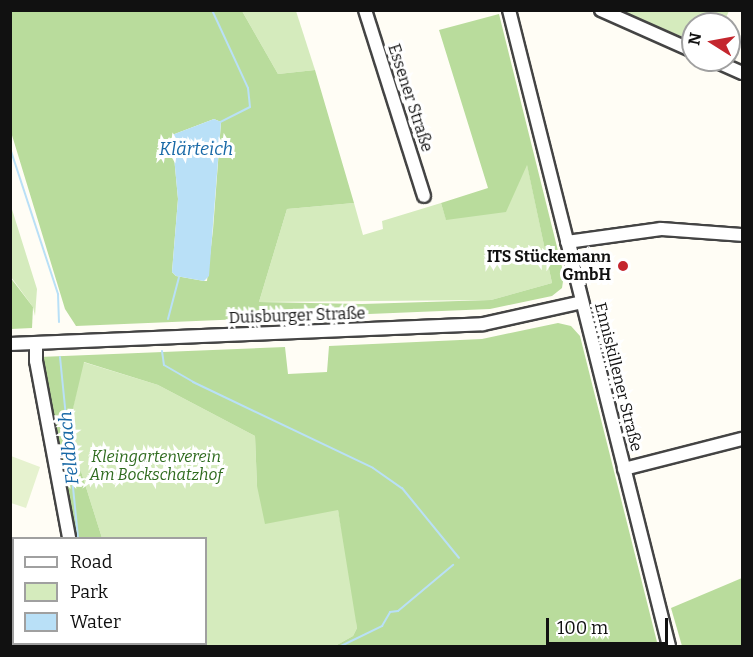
<!DOCTYPE html>
<html>
<head>
<meta charset="utf-8">
<style>
  body { margin:0 }
  #map { position:relative; width:753px; height:657px; overflow:hidden; background:#fffdf5; font-family:Bitter,serif }
  div>[style] { position:absolute }
  .green>* { inset:0; background:#d5ebbd }
  .forest>* { inset:0; background:#b9dc9c }
  .pitch>* { inset:0; background:#e6f2cf }
  .water>* { inset:0; background:#b9e0f7 }
  .stream>* { height:2px; margin:-1px; padding:0 1px; transform-origin:1px; border-radius:1px; background:#b9e0f7 }
  .roads { filter:drop-shadow(2px 0 #444) drop-shadow(-2px 0 #444) drop-shadow(0 2px #444) drop-shadow(0 -2px #444) }
  .minor>* { height:12px; margin:-6px; padding:0 6px; transform-origin:6px; border-radius:6px; background:#fff }
  .dots>* { width:16px; height:16px; translate:-50% -50%; box-sizing:border-box; border:3px solid #fff; border-radius:50% }
  span { translate:-50% -50%; white-space:nowrap; text-align:center; line-height:1.15; -webkit-text-stroke:6px #fff; paint-order:stroke }
  .street-label { font-size:16px; color:#111 }
  .poi-label { font-size:16px; color:#111; font-weight:700 }
  .right { translate:-100% -50%; text-align:right }
  .park-label { font-size:16px; color:#2f6b1f; font-style:italic }
  .water-label { font-size:18px; color:#1768a6; font-style:italic }
  .frame { position:absolute; inset:0; border:12px solid #111; pointer-events:none }
  .legend { position:absolute; left:12px; top:537px; width:195px; height:108px; box-sizing:border-box; background:#fff; border:2px solid #a0a0a0; margin:0; padding:8px 10px; list-style:none; font-size:18px; color:#111 }
  .legend li { display:flex; align-items:center; gap:12px; height:30px }
  .legend b { width:30px; border:2px solid #a0a0a0 }
  .north { position:absolute; left:681px; top:12px; width:60px; height:60px; box-sizing:border-box; background:#fff; border:2px solid #a0a0a0; border-radius:50%; rotate:281deg; font-size:16px; font-weight:700; line-height:24px; text-align:center; color:#111 }
  .north::after { content:''; display:block; margin:auto; width:21px; height:27px; background:#c4262e; clip-path:polygon(50% 0,100% 100%,50% 72%,0 100%) }
  .scale { position:absolute; left:546px; top:618px; width:122px; height:27px; box-sizing:border-box; border:3px solid #111; border-top:0; padding-left:8px; font-size:18px; line-height:21px; white-space:nowrap; color:#111; -webkit-text-stroke:4px #fff; paint-order:stroke }
</style>
</head>
<body>
<div id="map">
  <div class="green">
    <i style="clip-path:polygon(242px 11px,296px 11px,315px 70px,278px 74px)"></i>
    <i style="clip-path:polygon(619px 11px,729px 10px,729px 11px,723px 24px,693px 24px,693px 41px)"></i>
    <i style="clip-path:polygon(527px 164px,552px 283px,491px 300px,259px 302px,287px 209px,354px 203px,363px 235px,383px 229px,382px 221px,441px 203px,446px 219px)"></i>
    <i style="clip-path:polygon(10px 203px,37px 289px,35px 316px,33px 307px,11px 277px)"></i>
    <i style="clip-path:polygon(83px 362px,158px 385px,255px 436px,257px 486px,338px 510px,353px 588px,357px 628px,353px 636px,335px 646px,124px 646px,123px 644px,206px 644px,206px 538px,102px 538px,68px 430px)"></i>
  </div>
  <div class="forest">
    <i style="clip-path:polygon(evenodd,10px 11px,242px 11px,278px 74px,315px 70px,354px 203px,287px 209px,259px 302px,362px 304px,491px 300px,552px 283px,527px 165px,506px 212px,446px 220px,441px 203px,488px 188px,439px 30px,499px 14px,564px 275px,562px 288px,552px 296px,490px 309px,76px 326px,65px 309px,11px 132px,10px 11px,214px 119px,221px 122px,213px 230px,207px 281px,204px 281px,176px 276px,172px 272px,178px 199px,172px 135px,214px 119px)"></i>
    <i style="clip-path:polygon(10px 277px,33px 307px,32px 328px,11px 329px)"></i>
    <i style="clip-path:polygon(558px 323px,571px 326px,580px 336px,658px 646px,335px 646px,353px 636px,357px 628px,338px 510px,265px 524px,257px 486px,255px 436px,158px 385px,84px 362px,68px 430px,102px 538px,73px 538px,39px 357px,285px 347px,288px 374px,327px 372px,329px 346px,482px 339px)"></i>
    <i style="clip-path:polygon(742px 578px,742px 646px,682px 646px,671px 608px)"></i>
    <i style="clip-path:polygon(13px 601px,14px 644px,86px 646px,11px 646px)"></i>
  </div>
  <div class="pitch">
    <i style="clip-path:polygon(11px 456px,40px 467px,26px 508px,11px 503px)"></i>
  </div>
  <div class="water">
    <i style="clip-path:polygon(214px 119px,221px 122px,209px 276px,204px 281px,176px 276px,172px 272px,178px 199px,172px 135px)"></i>
  </div>
  <div class="stream">
    <i style="left:212px;top:10px;width:86px;rotate:65.2deg"></i>
    <i style="left:248px;top:88px;width:19px;rotate:84deg"></i>
    <i style="left:250px;top:107px;width:33px;rotate:153deg"></i>
    <i style="left:10px;top:148px;width:154px;rotate:71.8deg"></i>
    <i style="left:58px;top:294px;width:28px;rotate:88deg"></i>
    <i style="left:168px;top:319px;width:43px;rotate:-75.3deg"></i>
    <i style="left:162px;top:351px;width:14px;rotate:82deg"></i>
    <i style="left:164px;top:365px;width:34px;rotate:30deg"></i>
    <i style="left:193px;top:382px;width:199px;rotate:25.5deg"></i>
    <i style="left:373px;top:468px;width:35px;rotate:35deg"></i>
    <i style="left:402px;top:488px;width:90px;rotate:50.8deg"></i>
    <i style="left:60px;top:357px;width:182px;rotate:84.3deg"></i>
    <i style="left:50px;top:646px;width:10px;rotate:-11deg"></i>
    <i style="left:341px;top:646px;width:46px;rotate:-26deg"></i>
    <i style="left:382px;top:626px;width:16px;rotate:-60deg"></i>
    <i style="left:390px;top:612px;width:8px;rotate:-7deg"></i>
    <i style="left:398px;top:611px;width:72px;rotate:-39.9deg"></i>
  </div>
  <div class="roads">
    <div class="minor">
      <i style="left:365px;top:10px;width:195px;rotate:72.4deg"></i>
      <i style="left:509px;top:10px;width:656px;rotate:75.88deg"></i>
      <i style="left:601px;top:10px;width:101px;rotate:24deg"></i>
      <i style="left:713px;top:60px;width:32px;rotate:24deg"></i>
      <i style="left:567px;top:242px;width:95px;rotate:-7.9deg"></i>
      <i style="left:661px;top:229px;width:81px;rotate:4.2deg"></i>
      <i style="left:36px;top:343px;width:18px;rotate:90deg"></i>
      <i style="left:36px;top:361px;width:180px;rotate:79.4deg"></i>
      <i style="left:10px;top:344px;width:473px;rotate:-2.4deg"></i>
      <i style="left:483px;top:324px;width:101px;rotate:-12.5deg"></i>
      <i style="left:624px;top:469px;width:122px;rotate:-14.3deg"></i>
      <i style="left:92px;top:644px;width:2px;rotate:90deg"></i>
    </div>
  </div>
  <div class="dots">
    <i style="left:623px;top:266px;background:#c4262e"></i>
  </div>
  <div class="street-label">
    <span style="left:410px;top:98px;rotate:72deg">Essener Straße</span>
    <span style="left:297px;top:316px;rotate:-2deg">Duisburger Straße</span>
    <span style="left:618px;top:377px;rotate:76deg">Enniskillener Straße</span>
  </div>
  <div class="poi-label">
    <span class="right" style="left:611px;top:266px">ITS Stückemann<br>GmbH</span>
  </div>
  <div class="park-label">
    <span style="left:156px;top:466px">Kleingartenverein<br>Am Bockschatzhof</span>
  </div>
  <div class="water-label">
    <span style="left:196px;top:149px">Klärteich</span>
    <span style="left:69px;top:448px;rotate:-96deg">Feldbach</span>
  </div>
  <div class="frame"></div>
  <ul class="legend">
  <li><b style="height:8px;background:#fff"></b>Road</li>
  <li><b style="height:16px;background:#d5ebbd"></b>Park</li>
  <li><b style="height:16px;background:#b9e0f7"></b>Water</li>
  </ul>
  <div class="north">N</div>
  <div class="scale">100 m</div>
</div>
</body>
</html>
